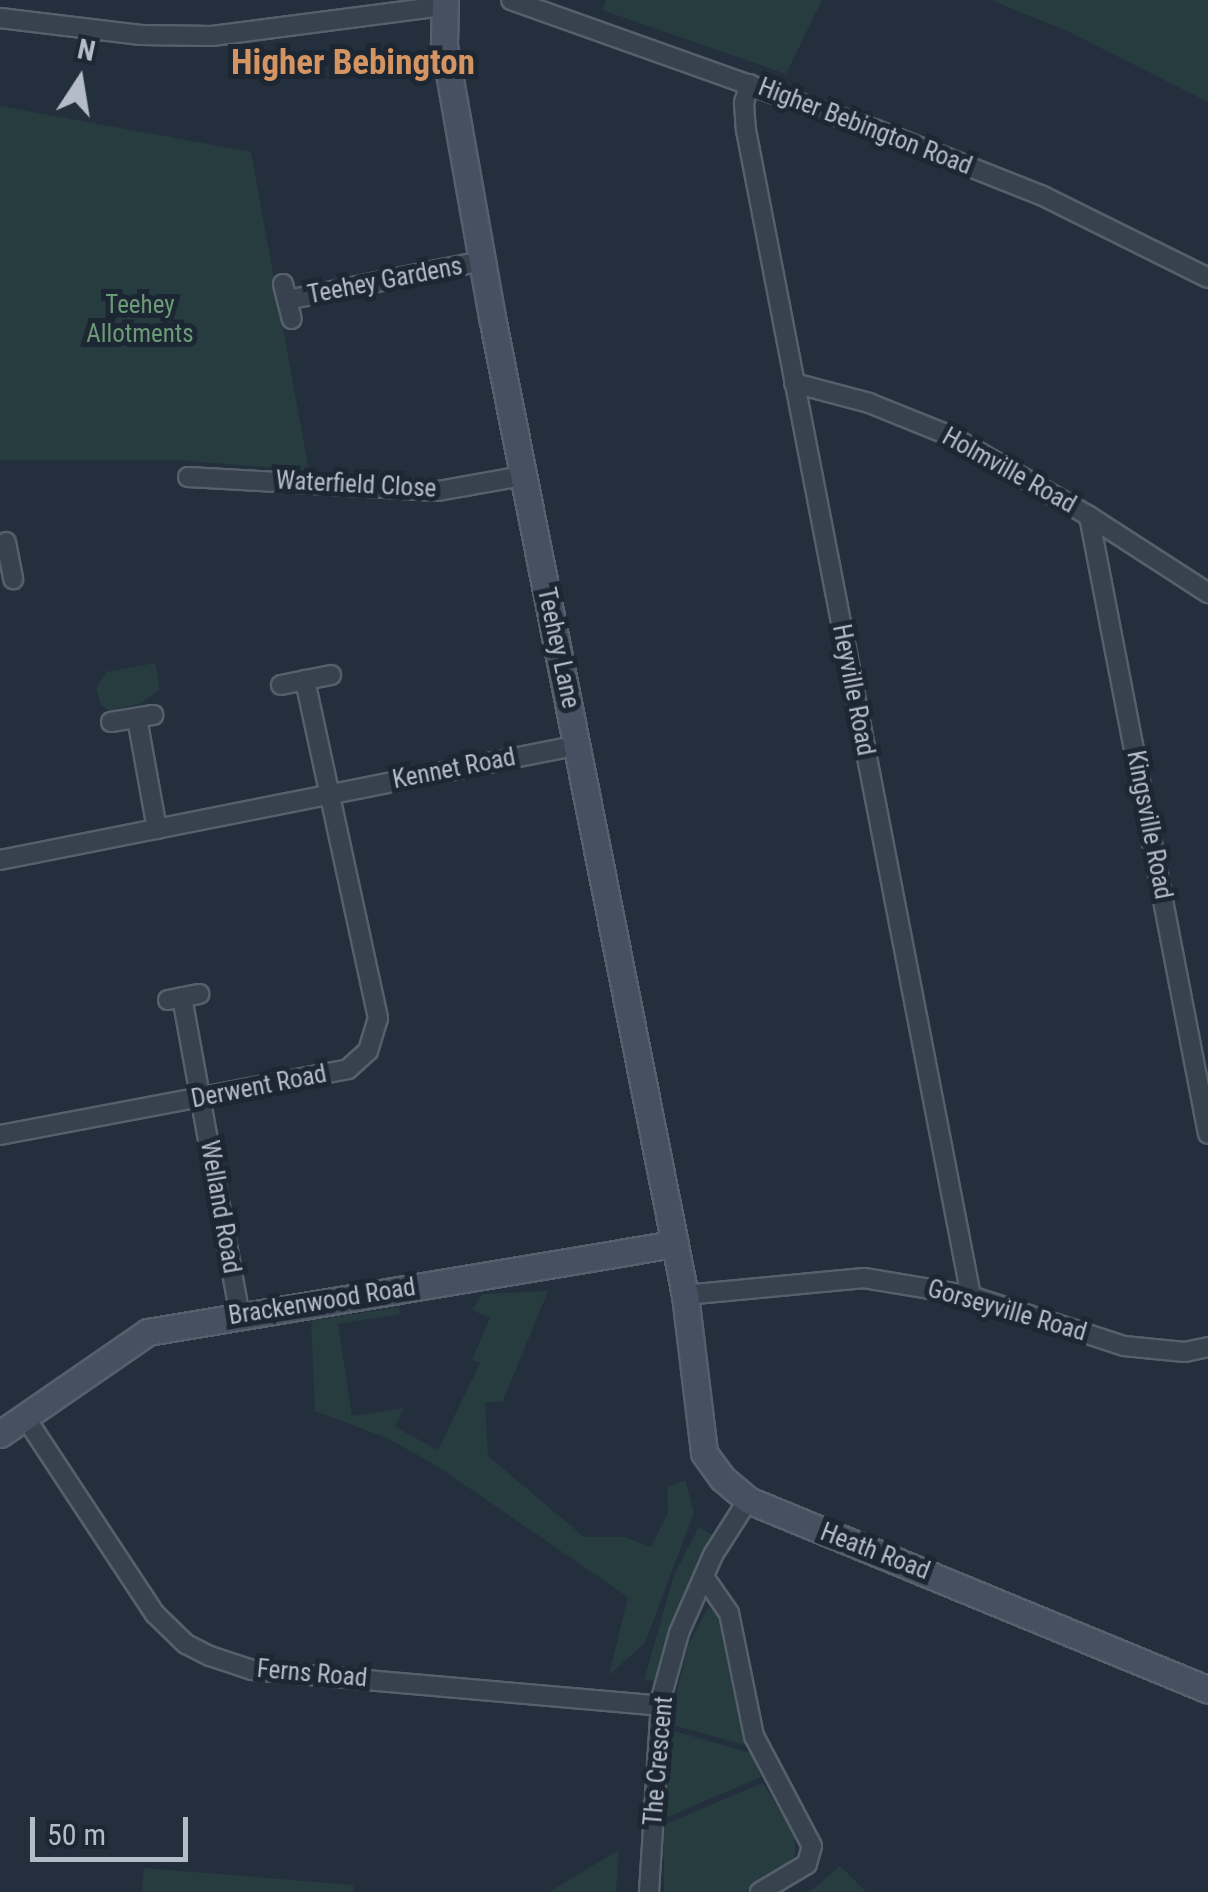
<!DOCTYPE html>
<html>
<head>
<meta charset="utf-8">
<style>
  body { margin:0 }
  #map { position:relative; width:1208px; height:1892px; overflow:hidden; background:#242f3e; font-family:"Roboto Condensed",sans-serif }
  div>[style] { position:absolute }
  .green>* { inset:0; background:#263c3f }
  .roads { filter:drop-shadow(2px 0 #565f6c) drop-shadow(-2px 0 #565f6c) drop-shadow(0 2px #565f6c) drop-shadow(0 -2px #565f6c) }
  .street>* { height:18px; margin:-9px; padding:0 9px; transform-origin:9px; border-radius:9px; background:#38414e }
  .secondary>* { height:25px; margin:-12.5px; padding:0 12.5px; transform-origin:12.5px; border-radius:12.5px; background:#465061 }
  span { translate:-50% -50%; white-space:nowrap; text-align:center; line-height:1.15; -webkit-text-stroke:10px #1d2633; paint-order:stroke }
  .street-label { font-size:25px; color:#b4bcc9 }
  .park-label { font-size:25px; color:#6b9a76 }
  .district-label { font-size:35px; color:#d59563; font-weight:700 }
  .north { position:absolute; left:30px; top:30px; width:100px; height:100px; -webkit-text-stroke:8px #1d2633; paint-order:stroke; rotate:12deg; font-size:28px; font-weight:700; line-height:40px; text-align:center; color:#b4bcc9 }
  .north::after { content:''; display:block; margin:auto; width:35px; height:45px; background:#b4bcc9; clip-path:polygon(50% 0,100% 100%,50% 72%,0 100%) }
  .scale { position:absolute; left:30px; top:1817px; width:158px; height:45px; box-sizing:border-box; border:5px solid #b4bcc9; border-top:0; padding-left:12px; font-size:30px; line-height:35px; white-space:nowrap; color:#b4bcc9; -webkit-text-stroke:8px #1d2633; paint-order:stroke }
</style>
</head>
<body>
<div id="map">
  <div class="green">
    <i style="clip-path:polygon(606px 0,822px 0,786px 74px,602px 10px)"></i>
    <i style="clip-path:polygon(991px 0,1208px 0,1208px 102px,1069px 32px)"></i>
    <i style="clip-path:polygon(0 106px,251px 152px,309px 471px,179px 460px,0 460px)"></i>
    <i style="clip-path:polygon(155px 663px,160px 689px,139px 704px,116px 709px,116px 715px,101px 705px,96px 688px,106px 672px)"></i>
    <i style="clip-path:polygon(548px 1291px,503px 1401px,485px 1403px,488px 1456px,584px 1537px,624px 1537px,651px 1547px,668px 1513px,667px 1487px,685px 1480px,694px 1512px,645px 1643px,609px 1675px,628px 1597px,437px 1466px,387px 1438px,315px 1411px,311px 1321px,399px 1307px,400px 1314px,338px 1324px,352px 1416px,404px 1408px,395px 1427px,438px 1450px,480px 1363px,472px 1360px,490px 1318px,472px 1310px,482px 1294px)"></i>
    <i style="clip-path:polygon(699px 1527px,714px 1536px,690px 1578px,663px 1667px,655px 1681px,644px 1680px,674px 1575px)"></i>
    <i style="clip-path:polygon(708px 1608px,717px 1612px,722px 1622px,748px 1746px,669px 1724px,688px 1645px)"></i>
    <i style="clip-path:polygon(667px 1729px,751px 1753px,761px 1777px,661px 1820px)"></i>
    <i style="clip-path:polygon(763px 1783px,795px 1835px,795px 1854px,785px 1871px,745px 1892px,664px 1892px,663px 1825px)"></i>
    <i style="clip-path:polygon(619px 1850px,616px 1892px,549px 1892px)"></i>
    <i style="clip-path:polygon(840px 1866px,866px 1892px,808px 1892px,818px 1885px)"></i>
    <i style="clip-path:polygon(144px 1868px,353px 1885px,353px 1892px,142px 1892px)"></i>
  </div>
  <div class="roads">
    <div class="street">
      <i style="left:511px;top:0;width:385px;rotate:19.6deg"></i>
      <i style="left:874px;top:129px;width:182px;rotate:21.6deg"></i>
      <i style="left:1043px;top:196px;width:184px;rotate:26.4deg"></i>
      <i style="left:0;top:18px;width:142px;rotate:6.9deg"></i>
      <i style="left:141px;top:35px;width:71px;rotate:0.8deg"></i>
      <i style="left:212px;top:36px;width:232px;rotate:-7.4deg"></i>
      <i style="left:750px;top:84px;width:20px;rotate:108deg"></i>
      <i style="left:744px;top:103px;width:27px;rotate:86deg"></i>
      <i style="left:746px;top:130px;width:1188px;rotate:79.08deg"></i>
      <i style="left:283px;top:284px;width:36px;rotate:76deg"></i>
      <i style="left:287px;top:300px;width:200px;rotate:-11.3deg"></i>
      <i style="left:794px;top:383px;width:78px;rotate:14.9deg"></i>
      <i style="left:869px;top:403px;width:88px;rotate:21.9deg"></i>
      <i style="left:951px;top:436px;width:160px;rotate:30.1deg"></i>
      <i style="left:1089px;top:516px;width:142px;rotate:32.9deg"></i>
      <i style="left:188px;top:477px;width:250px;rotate:3.2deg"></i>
      <i style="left:438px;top:491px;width:85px;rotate:-10.1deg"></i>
      <i style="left:1089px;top:516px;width:629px;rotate:79.1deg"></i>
      <i style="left:6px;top:542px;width:38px;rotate:79deg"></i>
      <i style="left:281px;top:685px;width:51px;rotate:-11.3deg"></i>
      <i style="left:137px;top:718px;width:113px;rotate:79.8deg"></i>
      <i style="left:111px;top:722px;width:43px;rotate:-9.5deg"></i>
      <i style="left:0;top:860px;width:590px;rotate:-11.23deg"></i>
      <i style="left:182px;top:997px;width:323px;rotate:79.7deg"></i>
      <i style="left:168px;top:1000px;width:32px;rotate:-11deg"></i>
      <i style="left:0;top:1135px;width:354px;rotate:-10.7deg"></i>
      <i style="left:348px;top:1069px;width:27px;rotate:-42deg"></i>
      <i style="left:368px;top:1051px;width:34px;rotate:-73deg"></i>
      <i style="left:378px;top:1018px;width:346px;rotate:-102.2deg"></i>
      <i style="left:685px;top:1295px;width:180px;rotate:-5.4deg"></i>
      <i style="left:864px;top:1278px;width:109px;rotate:9.5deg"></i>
      <i style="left:971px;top:1296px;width:161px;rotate:18.1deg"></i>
      <i style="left:1124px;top:1346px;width:61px;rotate:5.6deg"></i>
      <i style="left:1185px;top:1352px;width:24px;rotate:-12deg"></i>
      <i style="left:25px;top:1417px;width:236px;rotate:56.6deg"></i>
      <i style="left:155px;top:1614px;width:43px;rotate:44.1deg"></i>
      <i style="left:186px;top:1644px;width:27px;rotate:27deg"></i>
      <i style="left:210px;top:1656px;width:44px;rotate:18.4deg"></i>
      <i style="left:252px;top:1670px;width:410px;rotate:5deg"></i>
      <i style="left:704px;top:1577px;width:44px;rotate:55.2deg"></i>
      <i style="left:729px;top:1613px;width:126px;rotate:78.5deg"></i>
      <i style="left:754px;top:1736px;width:124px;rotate:62.2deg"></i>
      <i style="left:812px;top:1846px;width:19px;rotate:106deg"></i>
      <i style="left:807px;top:1864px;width:55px;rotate:149.2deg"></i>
      <i style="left:649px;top:1892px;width:193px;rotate:-86.4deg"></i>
      <i style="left:661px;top:1699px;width:68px;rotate:-74.7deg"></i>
      <i style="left:679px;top:1633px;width:85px;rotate:-66.4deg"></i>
      <i style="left:713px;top:1555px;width:65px;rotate:-57.5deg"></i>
    </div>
    <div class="secondary">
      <i style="left:445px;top:0;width:45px;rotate:91.3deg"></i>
      <i style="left:444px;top:45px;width:276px;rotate:80deg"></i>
      <i style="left:492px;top:317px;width:997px;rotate:78.84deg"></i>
      <i style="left:685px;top:1295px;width:159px;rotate:83.1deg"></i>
      <i style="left:704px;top:1453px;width:31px;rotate:54deg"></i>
      <i style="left:722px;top:1478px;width:34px;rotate:40deg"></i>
      <i style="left:748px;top:1500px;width:498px;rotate:22.4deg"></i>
      <i style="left:0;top:1434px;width:180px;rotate:-34.6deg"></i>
      <i style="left:148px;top:1332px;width:533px;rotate:-9.5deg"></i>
    </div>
  </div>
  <div class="street-label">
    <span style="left:865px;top:127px;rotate:21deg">Higher Bebington Road</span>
    <span style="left:385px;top:281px;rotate:-11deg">Teehey Gardens</span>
    <span style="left:1009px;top:471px;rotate:29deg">Holmville Road</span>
    <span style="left:356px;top:485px;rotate:3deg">Waterfield Close</span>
    <span style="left:558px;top:648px;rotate:78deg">Teehey Lane</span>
    <span style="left:853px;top:690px;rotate:79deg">Heyville Road</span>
    <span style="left:454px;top:769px;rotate:-11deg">Kennet Road</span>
    <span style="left:1149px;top:825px;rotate:79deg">Kingsville Road</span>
    <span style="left:259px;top:1087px;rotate:-11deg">Derwent Road</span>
    <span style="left:220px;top:1207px;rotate:80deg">Welland Road</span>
    <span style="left:322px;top:1302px;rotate:-9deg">Brackenwood Road</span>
    <span style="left:1007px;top:1311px;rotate:16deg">Gorseyville Road</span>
    <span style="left:875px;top:1552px;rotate:21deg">Heath Road</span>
    <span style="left:312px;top:1674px;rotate:5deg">Ferns Road</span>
    <span style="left:659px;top:1761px;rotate:-85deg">The Crescent</span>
  </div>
  <div class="park-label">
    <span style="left:140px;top:320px">Teehey<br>Allotments</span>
  </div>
  <div class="district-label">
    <span style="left:353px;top:63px">Higher Bebington</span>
  </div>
  <div class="north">N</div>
  <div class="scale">50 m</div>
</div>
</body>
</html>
